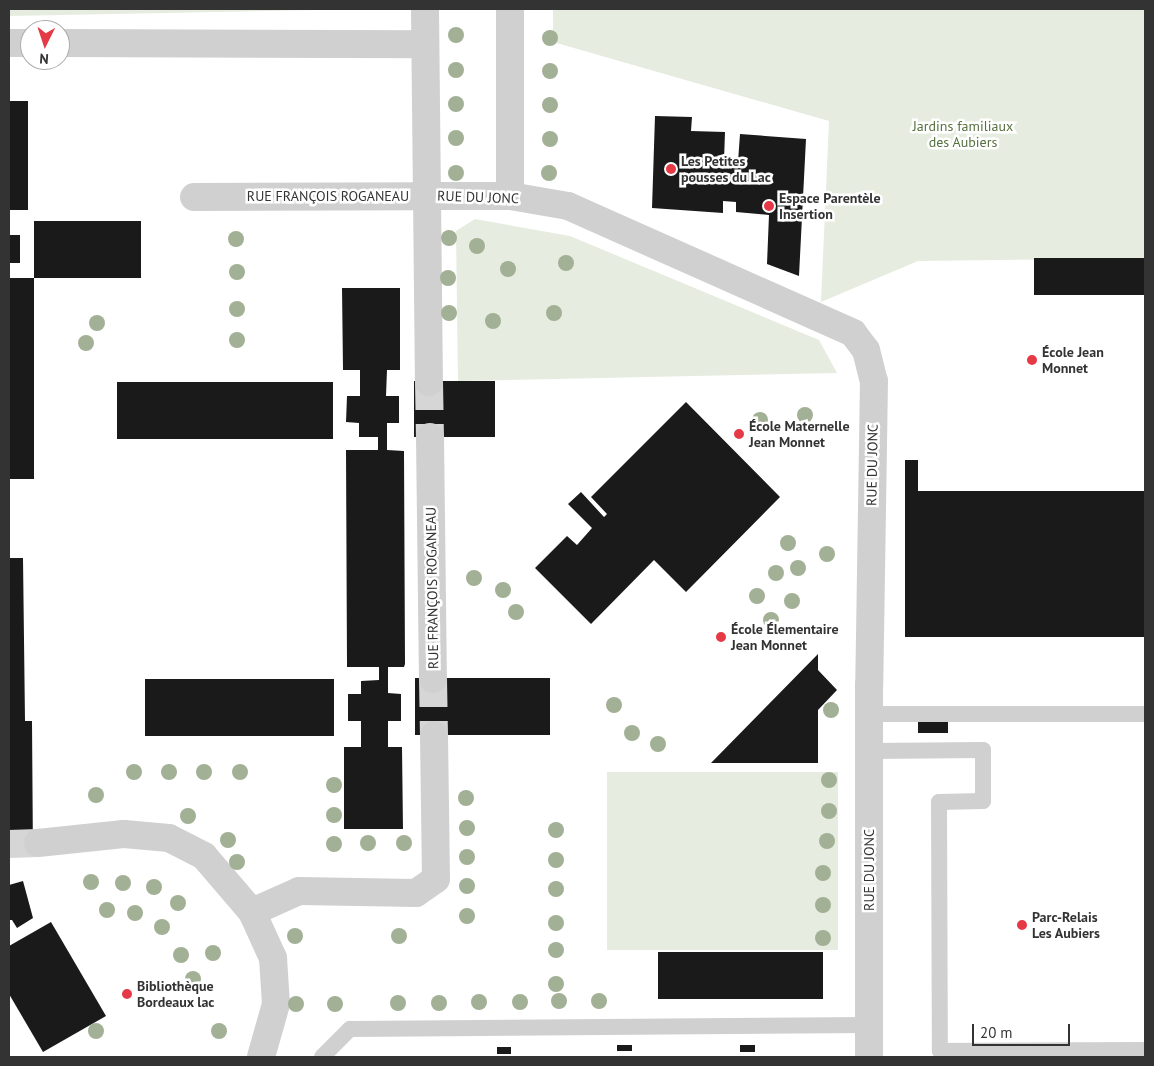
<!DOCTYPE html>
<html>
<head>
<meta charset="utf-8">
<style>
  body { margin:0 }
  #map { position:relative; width:1154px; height:1066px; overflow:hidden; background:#fff; font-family:"PT Sans",sans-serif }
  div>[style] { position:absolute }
  .green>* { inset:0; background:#e6ecdf; transform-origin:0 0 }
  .building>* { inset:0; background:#1a1a1a; transform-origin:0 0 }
  .street-tunnel>* { height:28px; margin-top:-14px; transform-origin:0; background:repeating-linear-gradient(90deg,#d6d6d6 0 28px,transparent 0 42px) }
  .lane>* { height:16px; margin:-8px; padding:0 8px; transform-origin:8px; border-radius:8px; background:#d0d0d0 }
  .street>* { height:28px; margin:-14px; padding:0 14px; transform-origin:14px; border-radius:14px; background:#d0d0d0 }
  .trees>* { width:16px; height:16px; margin:-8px; border-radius:50%; background:#a2b095 }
  .dots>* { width:14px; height:14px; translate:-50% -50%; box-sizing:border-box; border:2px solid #fff; border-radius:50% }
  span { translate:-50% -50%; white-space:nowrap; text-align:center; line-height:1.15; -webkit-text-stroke:5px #fff; paint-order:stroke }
  .park-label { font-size:14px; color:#56703f }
  .poi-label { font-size:14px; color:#333; font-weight:700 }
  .left { translate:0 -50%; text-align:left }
  .street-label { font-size:14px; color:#333 }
  .frame { position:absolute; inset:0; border:10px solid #333; pointer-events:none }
  .north { position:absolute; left:20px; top:20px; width:50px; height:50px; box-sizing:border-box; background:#fff; border:1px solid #adadad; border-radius:50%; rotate:184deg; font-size:14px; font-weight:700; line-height:20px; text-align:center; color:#333 }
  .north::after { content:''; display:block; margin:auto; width:18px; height:22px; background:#e63946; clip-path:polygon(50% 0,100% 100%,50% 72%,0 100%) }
  .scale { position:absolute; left:972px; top:1024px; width:98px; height:22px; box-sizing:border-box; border:2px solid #333; border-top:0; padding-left:6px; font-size:15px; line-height:18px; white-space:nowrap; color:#333; -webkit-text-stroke:4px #fff; paint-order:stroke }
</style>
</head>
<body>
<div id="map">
  <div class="green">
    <i style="clip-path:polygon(9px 9px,366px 9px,9px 16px)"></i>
    <i style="clip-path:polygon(553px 9px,1145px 9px,1145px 258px,918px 261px,821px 302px,829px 121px,553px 42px)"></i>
    <i style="clip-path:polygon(475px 219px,570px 236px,819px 340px,837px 373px,458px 381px,456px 231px)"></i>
    <i style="left:607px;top:772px;width:231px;height:178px"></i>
  </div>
  <div class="building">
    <i style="left:9px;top:101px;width:19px;height:109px"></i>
    <i style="clip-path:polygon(655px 116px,692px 117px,691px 131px,725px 132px,724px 161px,738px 162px,740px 134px,806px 139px,799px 276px,767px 264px,769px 215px,736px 212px,736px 202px,723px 201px,723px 213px,652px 208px)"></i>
    <i style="left:34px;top:221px;width:107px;height:57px"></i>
    <i style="left:9px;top:235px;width:11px;height:28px"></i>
    <i style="left:1034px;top:258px;width:111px;height:37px"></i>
    <i style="left:9px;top:278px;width:25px;height:201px"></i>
    <i style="clip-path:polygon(342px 288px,400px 288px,400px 370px,387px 370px,386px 396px,399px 396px,399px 423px,387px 423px,387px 450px,404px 451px,405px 664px,404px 667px,388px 667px,388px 693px,401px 694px,401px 721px,388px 721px,388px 747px,402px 747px,403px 829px,344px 829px,344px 747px,361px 747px,361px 721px,348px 721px,348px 694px,361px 694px,361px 681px,379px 680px,379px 667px,347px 667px,346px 450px,378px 450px,378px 437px,359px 437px,359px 423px,346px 422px,347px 396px,360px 396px,360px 370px,343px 370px)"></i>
    <i style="left:495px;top:381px;width:56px;height:81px;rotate:90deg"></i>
    <i style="left:117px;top:382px;width:216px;height:57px"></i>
    <i style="clip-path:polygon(686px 402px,780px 497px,686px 592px,654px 560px,591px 624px,535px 568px,567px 536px,577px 545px,592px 528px,568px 504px,581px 492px,604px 517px,607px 514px,591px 497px)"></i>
    <i style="clip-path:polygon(905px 460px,918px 460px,918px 491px,1145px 491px,1145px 637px,905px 637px)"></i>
    <i style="clip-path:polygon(9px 558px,23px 558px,25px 721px,32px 721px,33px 857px,9px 857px)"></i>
    <i style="clip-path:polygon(818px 654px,818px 670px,837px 690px,818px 710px,818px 763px,711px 763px)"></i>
    <i style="left:415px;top:678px;width:135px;height:57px"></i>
    <i style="left:334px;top:679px;width:57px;height:189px;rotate:90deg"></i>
    <i style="left:918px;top:721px;width:30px;height:12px"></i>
    <i style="clip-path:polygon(23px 881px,33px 918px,17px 928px,12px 920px,9px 920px,9px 885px)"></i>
    <i style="clip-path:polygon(51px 922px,106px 1016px,43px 1052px,9px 994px,9px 946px)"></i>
    <i style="left:823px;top:952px;width:47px;height:165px;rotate:90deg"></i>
    <i style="left:617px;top:1045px;width:15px;height:6px"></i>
    <i style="left:740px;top:1045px;width:15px;height:7px"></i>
    <i style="left:497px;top:1047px;width:14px;height:7px"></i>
  </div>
  <div class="street-tunnel">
    <i style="left:429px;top:382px;width:55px;rotate:89deg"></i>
    <i style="left:433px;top:679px;width:56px;rotate:89deg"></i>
    <i style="left:9px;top:844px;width:29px;rotate:-2deg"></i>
  </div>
  <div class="lane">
    <i style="left:868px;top:714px;width:277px"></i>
    <i style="left:869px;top:751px;width:114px;rotate:-0.5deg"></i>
    <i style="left:983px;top:750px;width:51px;rotate:90deg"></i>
    <i style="left:983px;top:801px;width:44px;rotate:178.7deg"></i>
    <i style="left:939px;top:802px;width:249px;rotate:89.8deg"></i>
    <i style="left:940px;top:1051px;width:205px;rotate:-0.3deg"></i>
    <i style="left:322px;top:1057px;width:40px;rotate:-45deg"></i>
    <i style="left:350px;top:1029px;width:519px;rotate:-0.44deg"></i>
  </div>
  <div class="street">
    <i style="left:425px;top:9px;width:187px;rotate:89.4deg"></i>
    <i style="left:427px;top:196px;width:83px"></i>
    <i style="left:510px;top:196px;width:59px;rotate:9.8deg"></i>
    <i style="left:568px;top:206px;width:312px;rotate:24deg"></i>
    <i style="left:853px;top:333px;width:21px;rotate:53deg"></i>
    <i style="left:866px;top:350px;width:32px;rotate:76deg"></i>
    <i style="left:874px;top:381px;width:304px;rotate:90.9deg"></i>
    <i style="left:869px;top:685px;width:372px;rotate:90deg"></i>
    <i style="left:9px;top:43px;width:21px"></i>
    <i style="left:60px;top:43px;width:365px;rotate:0.2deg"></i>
    <i style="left:510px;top:196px;width:187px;rotate:-90deg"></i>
    <i style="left:194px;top:197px;width:233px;rotate:-0.2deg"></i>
    <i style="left:427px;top:196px;width:186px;rotate:89.4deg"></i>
    <i style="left:430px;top:437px;width:242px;rotate:89.3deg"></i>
    <i style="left:38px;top:843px;width:86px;rotate:-6deg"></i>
    <i style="left:124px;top:834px;width:45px;rotate:5.1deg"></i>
    <i style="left:169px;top:838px;width:39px;rotate:27deg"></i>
    <i style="left:204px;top:856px;width:74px;rotate:49.4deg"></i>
    <i style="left:252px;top:912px;width:51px;rotate:65.5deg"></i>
    <i style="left:273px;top:958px;width:46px;rotate:86.3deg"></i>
    <i style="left:276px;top:1004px;width:55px;rotate:105.8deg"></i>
    <i style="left:252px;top:912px;width:51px;rotate:-24.1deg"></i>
    <i style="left:299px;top:891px;width:117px;rotate:1deg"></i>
    <i style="left:416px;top:893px;width:24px;rotate:-35deg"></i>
    <i style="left:436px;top:879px;width:144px;rotate:-90.8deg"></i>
  </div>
  <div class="trees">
    <i style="left:456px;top:35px"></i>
    <i style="left:550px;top:38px"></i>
    <i style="left:456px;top:70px"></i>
    <i style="left:550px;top:71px"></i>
    <i style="left:456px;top:104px"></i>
    <i style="left:550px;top:105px"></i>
    <i style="left:456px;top:138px"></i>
    <i style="left:550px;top:139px"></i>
    <i style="left:456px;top:173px"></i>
    <i style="left:549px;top:173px"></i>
    <i style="left:449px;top:238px"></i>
    <i style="left:236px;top:239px"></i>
    <i style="left:477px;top:246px"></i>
    <i style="left:566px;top:263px"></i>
    <i style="left:508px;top:269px"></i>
    <i style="left:237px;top:272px"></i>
    <i style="left:448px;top:278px"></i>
    <i style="left:237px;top:309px"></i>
    <i style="left:449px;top:313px"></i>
    <i style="left:554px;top:313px"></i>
    <i style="left:493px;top:321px"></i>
    <i style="left:97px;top:323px"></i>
    <i style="left:237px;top:340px"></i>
    <i style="left:86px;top:343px"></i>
    <i style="left:805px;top:415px"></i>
    <i style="left:760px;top:420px"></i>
    <i style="left:788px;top:543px"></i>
    <i style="left:827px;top:554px"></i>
    <i style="left:798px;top:568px"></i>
    <i style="left:776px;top:573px"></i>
    <i style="left:474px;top:578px"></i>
    <i style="left:503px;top:590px"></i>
    <i style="left:757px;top:596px"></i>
    <i style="left:792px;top:601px"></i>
    <i style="left:516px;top:612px"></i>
    <i style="left:771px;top:620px"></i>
    <i style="left:614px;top:705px"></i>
    <i style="left:831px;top:710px"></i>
    <i style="left:632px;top:733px"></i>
    <i style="left:658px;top:744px"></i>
    <i style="left:134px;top:772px"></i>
    <i style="left:169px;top:772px"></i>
    <i style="left:204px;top:772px"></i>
    <i style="left:240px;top:772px"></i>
    <i style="left:829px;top:780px"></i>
    <i style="left:334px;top:785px"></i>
    <i style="left:96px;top:795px"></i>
    <i style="left:466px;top:798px"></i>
    <i style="left:829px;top:811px"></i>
    <i style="left:334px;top:815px"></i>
    <i style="left:188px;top:816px"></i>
    <i style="left:467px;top:828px"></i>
    <i style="left:556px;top:830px"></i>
    <i style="left:228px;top:840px"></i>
    <i style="left:827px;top:841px"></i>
    <i style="left:368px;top:843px"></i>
    <i style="left:404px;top:843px"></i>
    <i style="left:334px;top:844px"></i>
    <i style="left:467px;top:857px"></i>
    <i style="left:556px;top:860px"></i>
    <i style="left:237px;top:862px"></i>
    <i style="left:823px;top:873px"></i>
    <i style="left:91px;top:882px"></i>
    <i style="left:123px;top:883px"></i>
    <i style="left:467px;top:886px"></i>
    <i style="left:154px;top:887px"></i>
    <i style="left:556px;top:889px"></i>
    <i style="left:178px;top:903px"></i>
    <i style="left:823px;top:905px"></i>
    <i style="left:107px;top:910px"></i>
    <i style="left:135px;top:913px"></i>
    <i style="left:467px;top:916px"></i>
    <i style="left:556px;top:923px"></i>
    <i style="left:162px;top:927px"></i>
    <i style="left:295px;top:936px"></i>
    <i style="left:399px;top:936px"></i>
    <i style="left:823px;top:938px"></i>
    <i style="left:556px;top:950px"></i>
    <i style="left:213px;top:953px"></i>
    <i style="left:181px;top:955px"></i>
    <i style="left:193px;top:979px"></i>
    <i style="left:556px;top:984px"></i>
    <i style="left:559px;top:1001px"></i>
    <i style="left:599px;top:1001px"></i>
    <i style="left:479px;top:1002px"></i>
    <i style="left:520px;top:1002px"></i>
    <i style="left:398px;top:1003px"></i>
    <i style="left:439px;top:1003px"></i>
    <i style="left:296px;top:1004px"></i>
    <i style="left:335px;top:1004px"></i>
    <i style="left:96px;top:1031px"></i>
    <i style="left:219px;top:1031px"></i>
  </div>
  <div class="dots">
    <i style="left:671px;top:169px;background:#e63946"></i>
    <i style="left:769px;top:206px;background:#e63946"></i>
    <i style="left:1032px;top:360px;background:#e63946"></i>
    <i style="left:739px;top:434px;background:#e63946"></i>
    <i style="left:721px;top:637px;background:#e63946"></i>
    <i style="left:1022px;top:925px;background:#e63946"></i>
    <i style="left:127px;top:994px;background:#e63946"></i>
  </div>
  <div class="park-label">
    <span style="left:963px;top:134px">Jardins familiaux<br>des Aubiers</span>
  </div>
  <div class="poi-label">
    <span class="left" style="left:681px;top:169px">Les Petites<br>pousses du Lac</span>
    <span class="left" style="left:779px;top:206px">Espace Parentèle<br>Insertion</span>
    <span class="left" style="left:1042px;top:360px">École Jean<br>Monnet</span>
    <span class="left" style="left:749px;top:434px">École Maternelle<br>Jean Monnet</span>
    <span class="left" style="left:731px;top:637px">École Élementaire<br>Jean Monnet</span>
    <span class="left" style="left:1032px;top:925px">Parc-Relais<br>Les Aubiers</span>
    <span class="left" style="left:137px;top:994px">Bibliothèque<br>Bordeaux lac</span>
  </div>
  <div class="street-label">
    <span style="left:328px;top:196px">RUE FRANÇOIS ROGANEAU</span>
    <span style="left:478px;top:197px;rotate:2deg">RUE DU JONC</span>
    <span style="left:872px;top:465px;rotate:-89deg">RUE DU JONC</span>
    <span style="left:432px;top:588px;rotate:-91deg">RUE FRANÇOIS ROGANEAU</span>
    <span style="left:869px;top:870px;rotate:-90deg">RUE DU JONC</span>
  </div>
  <div class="frame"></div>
  <div class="north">N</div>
  <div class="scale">20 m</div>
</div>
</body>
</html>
